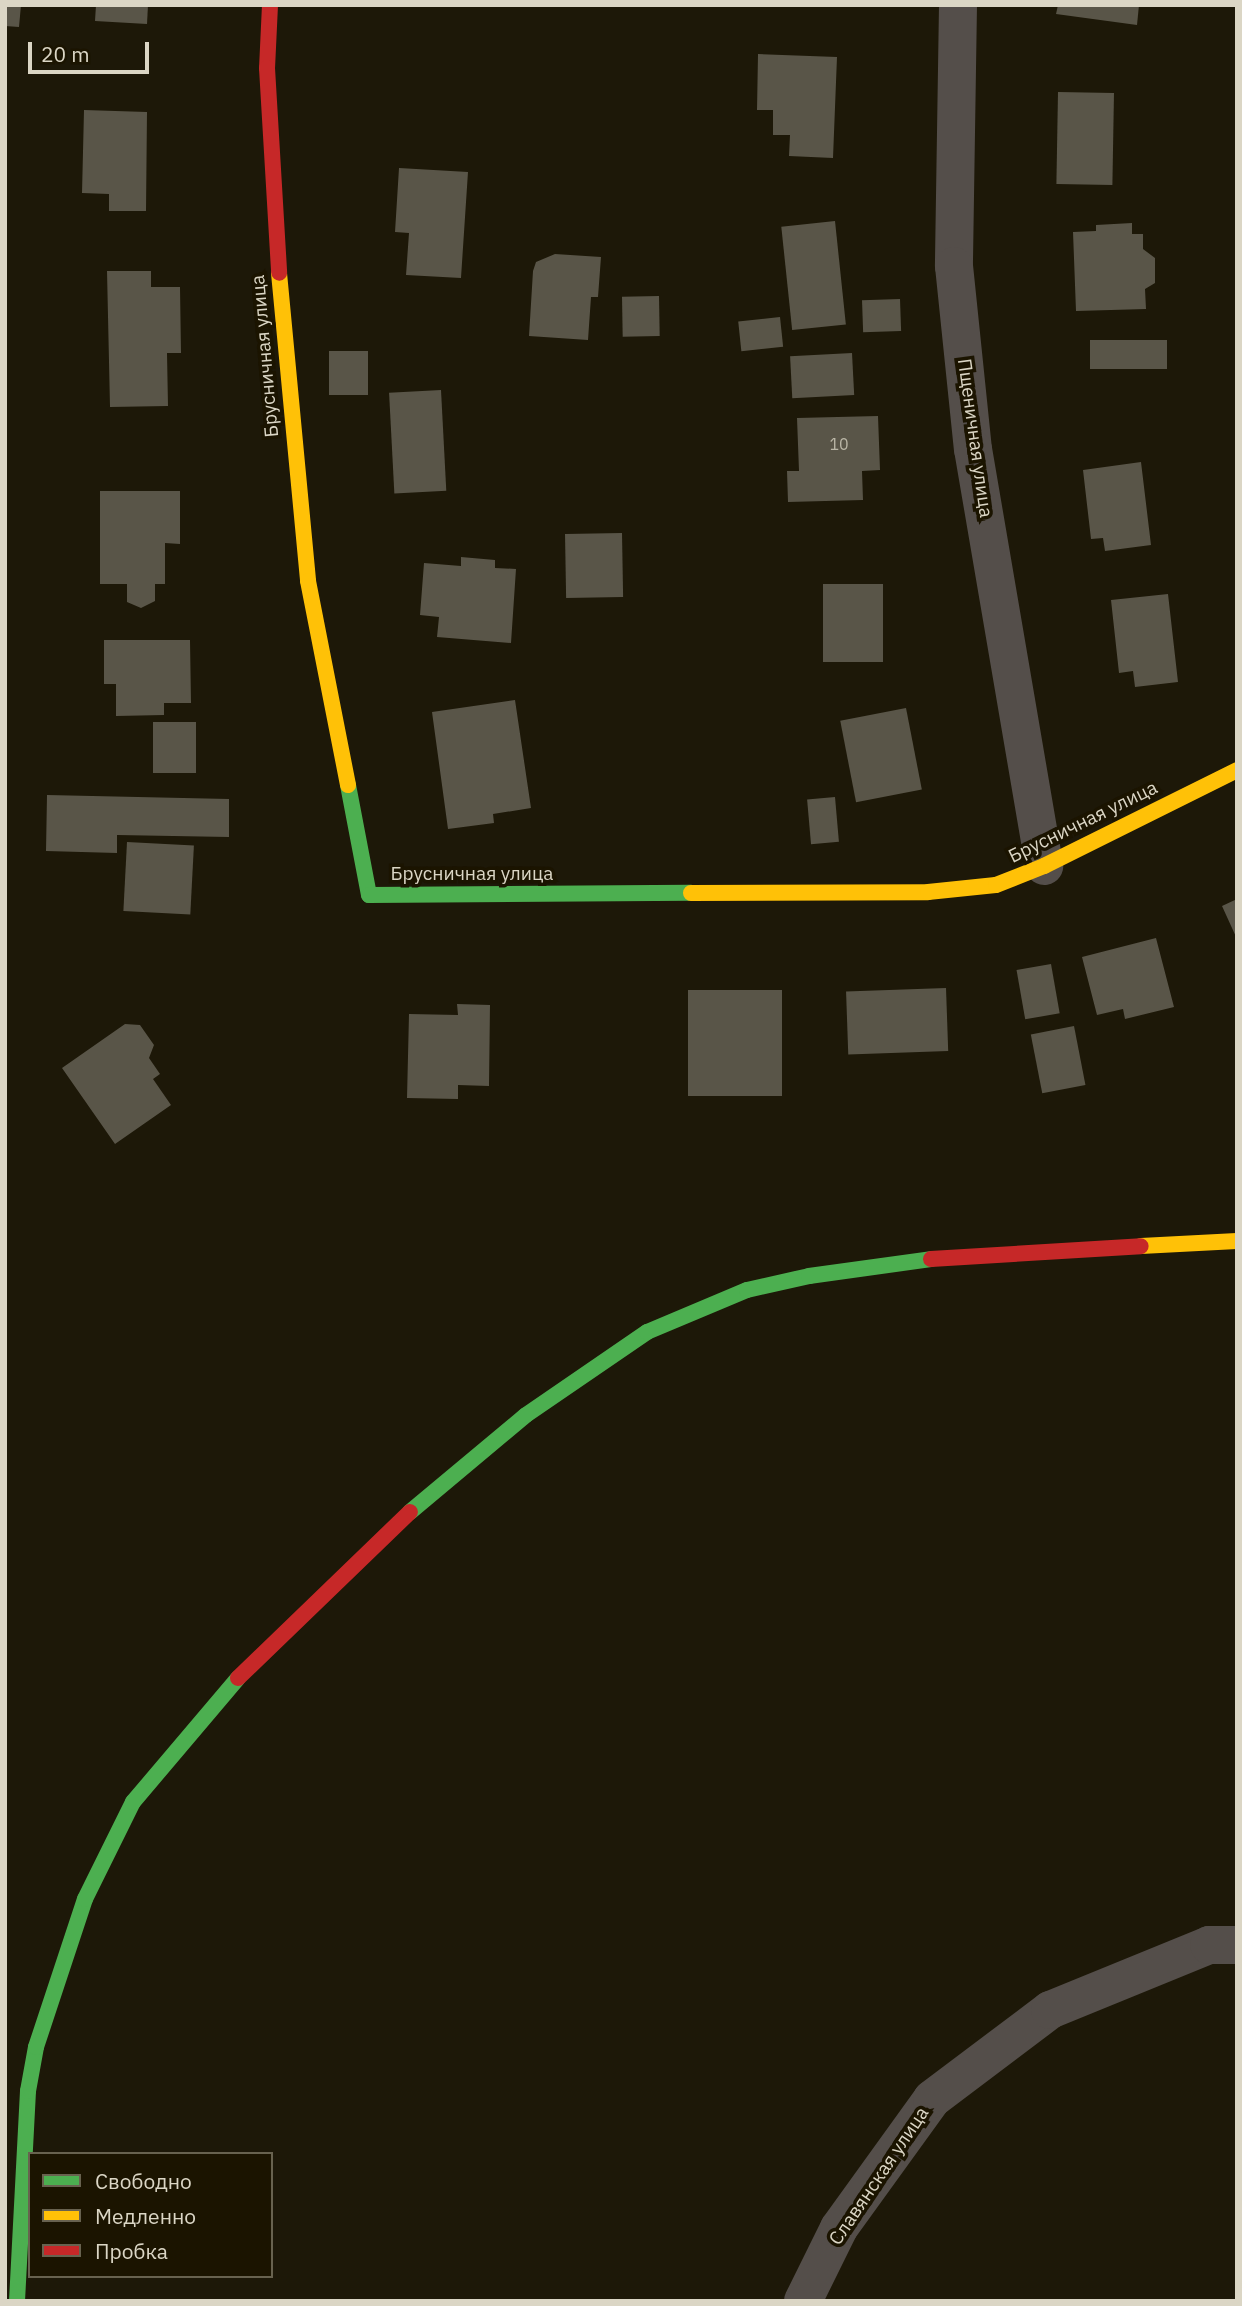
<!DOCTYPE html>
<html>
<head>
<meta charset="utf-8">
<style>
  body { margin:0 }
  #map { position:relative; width:1242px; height:2306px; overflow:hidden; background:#1d1808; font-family:"IBM Plex Sans",sans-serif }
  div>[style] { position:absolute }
  .building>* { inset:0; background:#595548; transform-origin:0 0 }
  .street>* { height:38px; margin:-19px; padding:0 19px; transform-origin:19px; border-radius:19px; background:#544e4a }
  .fast>* { height:16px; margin:-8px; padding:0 8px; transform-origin:8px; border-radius:8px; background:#4caf50 }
  .slow>* { height:16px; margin:-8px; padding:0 8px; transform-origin:8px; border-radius:8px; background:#ffc107 }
  .jam>* { height:16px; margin:-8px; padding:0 8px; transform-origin:8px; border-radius:8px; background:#c62828 }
  span { translate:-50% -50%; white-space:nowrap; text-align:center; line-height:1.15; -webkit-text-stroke:7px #1b1400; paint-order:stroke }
  .number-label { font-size:16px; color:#bab6a6 }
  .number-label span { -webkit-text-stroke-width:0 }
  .street-label { font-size:19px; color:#dbd6c5 }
  .frame { position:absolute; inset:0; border:7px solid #dbd6c5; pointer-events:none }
  .legend { position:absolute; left:28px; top:2152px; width:245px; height:126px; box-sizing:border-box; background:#1b1400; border:2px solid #68624f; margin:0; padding:9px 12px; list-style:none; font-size:21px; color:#dbd6c5 }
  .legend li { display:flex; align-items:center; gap:14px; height:35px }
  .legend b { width:35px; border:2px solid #68624f }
  .scale { position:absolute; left:28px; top:42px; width:121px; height:32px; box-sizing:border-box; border:4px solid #dbd6c5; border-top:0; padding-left:9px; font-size:21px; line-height:24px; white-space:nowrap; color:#dbd6c5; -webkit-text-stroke:5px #1b1400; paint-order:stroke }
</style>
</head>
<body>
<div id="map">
  <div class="building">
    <i style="clip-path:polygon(5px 5px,21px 5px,19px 27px,5px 26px)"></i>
    <i style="clip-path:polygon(96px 5px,148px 5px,147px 24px,95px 21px)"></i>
    <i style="clip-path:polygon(1058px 5px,1139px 5px,1137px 25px,1056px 14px)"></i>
    <i style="clip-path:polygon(758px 54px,837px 57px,833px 158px,789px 156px,790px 135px,773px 135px,773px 110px,757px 110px)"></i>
    <i style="left:1058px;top:92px;width:56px;height:92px;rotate:1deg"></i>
    <i style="clip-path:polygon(84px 110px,147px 112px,146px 211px,109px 211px,109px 194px,82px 193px)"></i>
    <i style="clip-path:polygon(399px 168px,468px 172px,461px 278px,406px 275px,409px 233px,395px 232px)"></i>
    <i style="left:835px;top:221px;width:104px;height:54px;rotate:84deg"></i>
    <i style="clip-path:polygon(1132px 223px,1132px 234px,1143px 234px,1143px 249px,1155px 258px,1155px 283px,1145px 289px,1146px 309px,1076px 311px,1073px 232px,1096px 231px,1096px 225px)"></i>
    <i style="clip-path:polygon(555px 254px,601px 257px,598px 297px,591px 297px,588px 340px,529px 336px,533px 271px,536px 262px)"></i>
    <i style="clip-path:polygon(107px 271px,151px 271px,151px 287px,180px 287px,181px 353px,167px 353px,168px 406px,110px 407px)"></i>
    <i style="left:659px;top:296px;width:40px;height:37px;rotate:89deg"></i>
    <i style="left:900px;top:299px;width:32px;height:38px;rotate:88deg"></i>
    <i style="left:780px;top:317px;width:30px;height:42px;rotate:84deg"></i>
    <i style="left:1167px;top:340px;width:29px;height:77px;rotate:90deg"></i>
    <i style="left:329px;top:351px;width:39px;height:44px"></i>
    <i style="left:852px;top:353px;width:42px;height:62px;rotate:87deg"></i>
    <i style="left:441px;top:390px;width:101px;height:52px;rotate:87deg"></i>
    <i style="clip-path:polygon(878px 416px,880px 470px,862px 471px,863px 500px,788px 502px,787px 471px,799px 471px,797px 418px)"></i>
    <i style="clip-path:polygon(1141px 462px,1151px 545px,1105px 551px,1103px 538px,1091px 539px,1083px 470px)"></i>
    <i style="clip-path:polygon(100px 491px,180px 491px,180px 544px,165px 543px,165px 584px,155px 584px,155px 601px,141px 608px,127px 602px,127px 584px,100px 584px)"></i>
    <i style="left:622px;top:533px;width:64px;height:57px;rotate:89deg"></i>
    <i style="clip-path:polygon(461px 557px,495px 560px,495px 568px,516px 569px,511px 643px,437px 637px,439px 617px,420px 615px,424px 563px,461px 566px)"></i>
    <i style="left:823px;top:584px;width:60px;height:78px"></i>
    <i style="clip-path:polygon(1168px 594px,1178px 682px,1135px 687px,1133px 671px,1119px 673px,1111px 600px)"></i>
    <i style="clip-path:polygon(104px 640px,190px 640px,191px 703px,164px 703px,164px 715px,116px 716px,116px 684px,104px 684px)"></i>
    <i style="clip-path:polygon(515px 700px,531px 808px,493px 814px,494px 823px,448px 829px,432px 712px)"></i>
    <i style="left:906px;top:708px;width:83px;height:67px;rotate:79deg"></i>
    <i style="left:196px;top:722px;width:51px;height:43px;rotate:90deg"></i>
    <i style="clip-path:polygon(47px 795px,229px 799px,229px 837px,117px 835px,117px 853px,46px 851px)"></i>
    <i style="left:835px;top:797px;width:45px;height:28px;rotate:85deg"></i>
    <i style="left:127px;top:842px;width:67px;height:69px;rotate:3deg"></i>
    <i style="clip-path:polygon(1237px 899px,1237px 939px,1222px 906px)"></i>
    <i style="clip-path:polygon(1156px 938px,1174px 1007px,1125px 1019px,1123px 1009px,1097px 1015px,1082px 957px)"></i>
    <i style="left:1051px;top:964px;width:50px;height:35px;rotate:80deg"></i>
    <i style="left:946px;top:988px;width:63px;height:100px;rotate:88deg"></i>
    <i style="left:688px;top:990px;width:94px;height:106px"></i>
    <i style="clip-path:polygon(457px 1004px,490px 1005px,489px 1086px,458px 1085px,458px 1099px,407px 1098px,409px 1014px,458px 1015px)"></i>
    <i style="clip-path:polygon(125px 1024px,140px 1025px,154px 1045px,149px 1058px,160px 1074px,153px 1079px,171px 1105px,115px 1144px,62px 1068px)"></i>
    <i style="left:1074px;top:1026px;width:60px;height:44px;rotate:79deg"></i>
  </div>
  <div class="street">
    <i style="left:958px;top:5px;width:261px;rotate:90.9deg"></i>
    <i style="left:954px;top:266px;width:184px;rotate:84.1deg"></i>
    <i style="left:973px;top:449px;width:423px;rotate:80.3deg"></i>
    <i style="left:803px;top:2301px;width:81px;rotate:-63.7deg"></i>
    <i style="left:839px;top:2228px;width:159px;rotate:-54.2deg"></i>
    <i style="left:932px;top:2099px;width:148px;rotate:-37deg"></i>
    <i style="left:1050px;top:2010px;width:172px;rotate:-22.2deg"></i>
    <i style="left:1209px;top:1945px;width:28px"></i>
  </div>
  <div class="fast">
    <i style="left:348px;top:785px;width:112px;rotate:79.2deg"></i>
    <i style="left:369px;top:895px;width:322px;rotate:-0.4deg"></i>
    <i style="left:410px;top:1512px;width:151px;rotate:-39.9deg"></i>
    <i style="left:526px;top:1415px;width:147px;rotate:-34.4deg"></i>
    <i style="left:647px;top:1332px;width:108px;rotate:-22.8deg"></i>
    <i style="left:747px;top:1290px;width:64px;rotate:-12.7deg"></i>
    <i style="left:809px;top:1276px;width:123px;rotate:-7.9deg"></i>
    <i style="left:17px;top:2301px;width:210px;rotate:-87deg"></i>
    <i style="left:28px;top:2091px;width:45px;rotate:-79.7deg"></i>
    <i style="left:36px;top:2047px;width:156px;rotate:-71.7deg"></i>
    <i style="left:85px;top:1899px;width:108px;rotate:-63.7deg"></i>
    <i style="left:133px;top:1802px;width:162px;rotate:-49.7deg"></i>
  </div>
  <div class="slow">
    <i style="left:279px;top:273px;width:309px;rotate:84.6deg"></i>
    <i style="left:308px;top:581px;width:208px;rotate:78.9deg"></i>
    <i style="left:691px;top:893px;width:237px;rotate:-0.2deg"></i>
    <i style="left:928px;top:892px;width:68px;rotate:-5.9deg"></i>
    <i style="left:996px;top:885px;width:52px;rotate:-21.6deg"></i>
    <i style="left:1044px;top:866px;width:216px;rotate:-26.4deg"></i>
    <i style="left:1141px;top:1246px;width:96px;rotate:-3deg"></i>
  </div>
  <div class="jam">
    <i style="left:270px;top:5px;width:63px;rotate:92.7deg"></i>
    <i style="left:267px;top:68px;width:205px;rotate:86.6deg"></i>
    <i style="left:931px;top:1259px;width:210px;rotate:-3.5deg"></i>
    <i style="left:238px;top:1678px;width:239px;rotate:-44deg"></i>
  </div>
  <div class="number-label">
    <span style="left:839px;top:444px">10</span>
  </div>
  <div class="street-label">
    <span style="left:265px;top:356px;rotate:-95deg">Брусничная улица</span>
    <span style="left:975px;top:438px;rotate:82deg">Пщеничная улица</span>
    <span style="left:1083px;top:822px;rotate:-26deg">Брусничная улица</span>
    <span style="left:472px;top:874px">Брусничная улица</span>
    <span style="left:879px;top:2176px;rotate:-56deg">Славянская улица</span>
  </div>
  <div class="frame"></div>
  <ul class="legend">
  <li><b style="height:9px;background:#4caf50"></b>Свободно</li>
  <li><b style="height:9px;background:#ffc107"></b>Медленно</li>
  <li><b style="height:9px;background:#c62828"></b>Пробка</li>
  </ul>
  <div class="scale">20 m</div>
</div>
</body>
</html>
